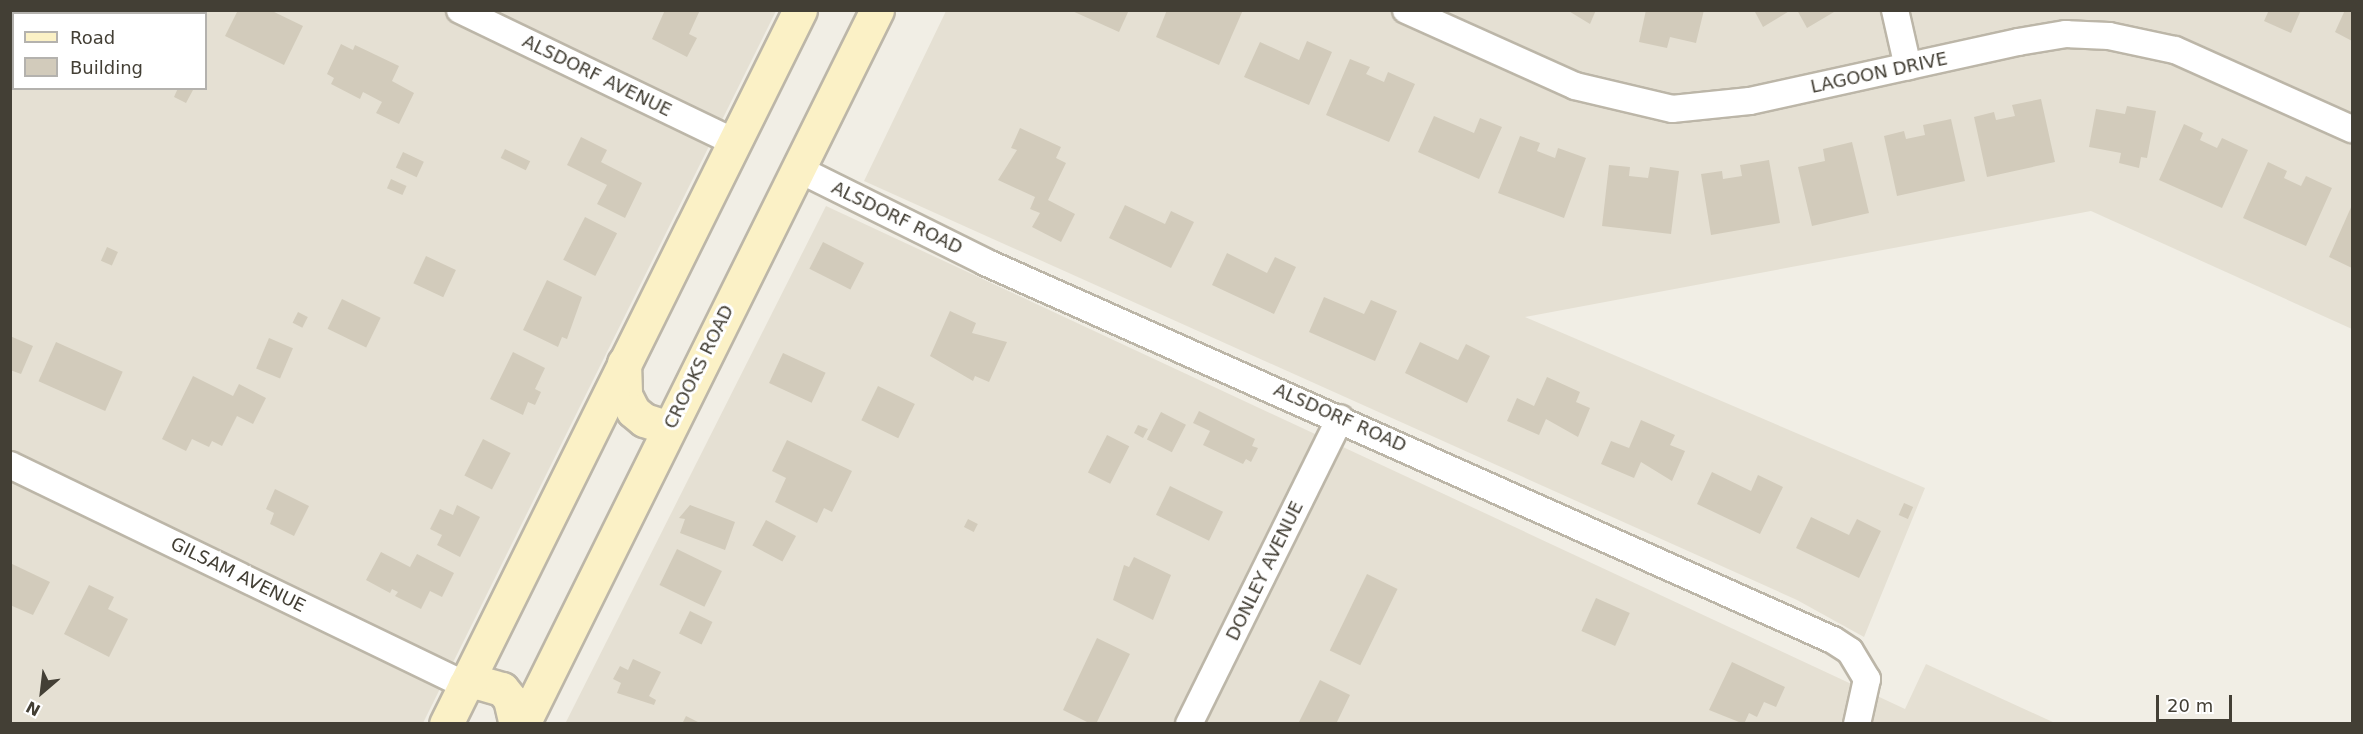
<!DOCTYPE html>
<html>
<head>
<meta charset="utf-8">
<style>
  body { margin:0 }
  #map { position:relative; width:2363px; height:734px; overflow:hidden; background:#f1eee5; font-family:"DejaVu Sans",sans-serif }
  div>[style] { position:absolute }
  .residential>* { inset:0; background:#e5e0d3 }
  .building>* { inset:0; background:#d2cbbb; transform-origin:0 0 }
  .roads { filter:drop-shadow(2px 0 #bcb6a8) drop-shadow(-2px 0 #bcb6a8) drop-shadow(0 2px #bcb6a8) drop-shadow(0 -2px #bcb6a8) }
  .minor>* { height:26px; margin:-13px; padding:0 13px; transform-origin:13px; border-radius:13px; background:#fff }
  .secondary>* { height:33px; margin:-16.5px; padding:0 16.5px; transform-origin:16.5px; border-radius:16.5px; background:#fbf1c6 }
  span { translate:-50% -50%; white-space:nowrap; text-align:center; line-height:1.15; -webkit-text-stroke:6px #fff; paint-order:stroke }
  .street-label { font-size:18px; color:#433f35 }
  .frame { position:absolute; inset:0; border:12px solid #433f35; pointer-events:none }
  .legend { position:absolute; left:12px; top:12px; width:195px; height:78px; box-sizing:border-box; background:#fff; border:2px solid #b4b2ae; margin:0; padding:8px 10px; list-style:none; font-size:18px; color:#433f35 }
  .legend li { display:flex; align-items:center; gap:12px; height:30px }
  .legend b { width:30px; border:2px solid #b4b2ae }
  .north { position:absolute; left:12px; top:662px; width:60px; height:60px; -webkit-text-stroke:4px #fff; paint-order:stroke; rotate:208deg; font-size:16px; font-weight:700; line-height:24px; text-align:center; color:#433f35 }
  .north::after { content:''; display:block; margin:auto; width:21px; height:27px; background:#433f35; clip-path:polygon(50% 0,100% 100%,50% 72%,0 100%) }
  .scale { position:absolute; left:2156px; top:695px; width:76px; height:27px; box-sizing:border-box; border:3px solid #433f35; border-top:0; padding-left:8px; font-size:18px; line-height:21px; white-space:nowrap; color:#433f35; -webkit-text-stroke:4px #fff; paint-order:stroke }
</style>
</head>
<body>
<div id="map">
  <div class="residential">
    <i style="clip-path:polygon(evenodd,10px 11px,776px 11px,423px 723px,11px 723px,10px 11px,14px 14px,206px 14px,206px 88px,14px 88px,14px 14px)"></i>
    <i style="clip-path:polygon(946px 11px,2352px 11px,2352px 329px,2091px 211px,1525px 317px,1925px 488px,1864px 637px,1797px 600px,864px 181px)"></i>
    <i style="clip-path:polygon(826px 206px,1905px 709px,1926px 664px,2055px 723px,565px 724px)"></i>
  </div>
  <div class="building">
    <i style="clip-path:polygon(137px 10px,193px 10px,135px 14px)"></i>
    <i style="clip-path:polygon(238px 10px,270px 10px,303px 26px,284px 65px,225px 36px)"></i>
    <i style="clip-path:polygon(665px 10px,700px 10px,689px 34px,697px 38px,687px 57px,652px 39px)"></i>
    <i style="clip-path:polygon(1070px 10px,1129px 10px,1119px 32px)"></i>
    <i style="clip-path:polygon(1167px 10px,1243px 10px,1219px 65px,1156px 37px)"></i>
    <i style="clip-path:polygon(1567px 10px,1596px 10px,1590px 24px)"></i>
    <i style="clip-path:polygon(1646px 10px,1704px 10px,1696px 43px,1670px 37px,1667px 48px,1639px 42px)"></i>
    <i style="clip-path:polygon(1754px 10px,1791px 10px,1763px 27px)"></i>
    <i style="clip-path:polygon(1797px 10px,1833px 10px,1834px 12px,1807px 28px)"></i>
    <i style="clip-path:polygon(2269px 10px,2301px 10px,2291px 33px,2264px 21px)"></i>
    <i style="clip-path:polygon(2345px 10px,2352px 10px,2352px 41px,2335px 32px)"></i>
    <i style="clip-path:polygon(1307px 41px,1332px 52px,1309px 105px,1244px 77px,1260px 42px,1299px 60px)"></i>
    <i style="clip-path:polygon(341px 44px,353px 50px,355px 45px,399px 66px,392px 81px,414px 93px,399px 124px,376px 113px,382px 102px,363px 92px,360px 99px,331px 84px,334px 78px,327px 74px)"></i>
    <i style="clip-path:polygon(1350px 59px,1370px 67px,1366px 74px,1384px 82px,1388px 72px,1415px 84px,1389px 142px,1326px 115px)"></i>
    <i style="clip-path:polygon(178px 88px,193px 90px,186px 103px,174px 97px)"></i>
    <i style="clip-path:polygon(2041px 99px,2055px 162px,1987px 177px,1974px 117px,1994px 112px,1996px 120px,2015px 116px,2012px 105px)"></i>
    <i style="clip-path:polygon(2127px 106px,2156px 111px,2147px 158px,2141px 157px,2139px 168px,2119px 163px,2121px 153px,2089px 147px,2096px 109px,2125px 114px)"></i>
    <i style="clip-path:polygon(1434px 116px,1474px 133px,1480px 118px,1502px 127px,1479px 179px,1418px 152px)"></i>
    <i style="clip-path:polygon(1951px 119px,1965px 181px,1897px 196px,1884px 136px,1904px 131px,1906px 139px,1925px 135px,1923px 125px)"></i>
    <i style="clip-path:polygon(2184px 124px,2203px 133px,2200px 140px,2217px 148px,2222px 138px,2248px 150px,2222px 208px,2159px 180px)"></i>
    <i style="clip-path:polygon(1020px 128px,1061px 147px,1056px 158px,1066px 163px,1048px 200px,1075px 214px,1061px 242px,1032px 227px,1040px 213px,1030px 209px,1035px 197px,998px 180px,1017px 150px,1011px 148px)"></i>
    <i style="clip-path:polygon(1520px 136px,1540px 143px,1537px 151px,1555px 158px,1558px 148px,1586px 158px,1564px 218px,1498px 193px)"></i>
    <i style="clip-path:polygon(581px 137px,607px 150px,601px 162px,642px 183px,625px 218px,597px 204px,607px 185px,567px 165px)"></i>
    <i style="clip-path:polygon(1852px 142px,1869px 213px,1812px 226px,1798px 167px,1825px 161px,1823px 149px)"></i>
    <i style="left:505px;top:149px;width:28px;height:10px;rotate:26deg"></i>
    <i style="left:403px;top:152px;width:23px;height:17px;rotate:25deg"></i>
    <i style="clip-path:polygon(1769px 160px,1780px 223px,1711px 235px,1701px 174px,1722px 171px,1723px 179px,1742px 176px,1740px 165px)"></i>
    <i style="clip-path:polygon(2268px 162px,2287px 171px,2284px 178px,2301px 186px,2306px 176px,2332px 188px,2306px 246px,2243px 218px)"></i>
    <i style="clip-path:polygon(1609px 165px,1630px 167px,1629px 176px,1648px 178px,1650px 167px,1679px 171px,1671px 234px,1602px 226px)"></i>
    <i style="left:391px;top:179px;width:17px;height:10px;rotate:24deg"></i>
    <i style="clip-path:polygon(1125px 205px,1165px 224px,1171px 211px,1194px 222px,1171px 268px,1109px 238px)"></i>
    <i style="clip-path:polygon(2352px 205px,2352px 268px,2329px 257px)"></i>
    <i style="left:585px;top:217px;width:36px;height:48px;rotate:27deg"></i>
    <i style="left:823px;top:242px;width:46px;height:30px;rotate:27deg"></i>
    <i style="left:107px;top:247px;width:12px;height:15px;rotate:24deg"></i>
    <i style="clip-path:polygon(1227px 253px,1267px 273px,1275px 257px,1296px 267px,1274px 314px,1212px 285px)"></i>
    <i style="left:426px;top:256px;width:33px;height:30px;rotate:25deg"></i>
    <i style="clip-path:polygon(547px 280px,582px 297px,567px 339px,562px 337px,558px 347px,523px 330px)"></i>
    <i style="clip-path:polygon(1324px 297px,1364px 314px,1371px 300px,1397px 311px,1375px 361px,1309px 332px)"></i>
    <i style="left:342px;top:299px;width:43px;height:33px;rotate:26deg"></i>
    <i style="clip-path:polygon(950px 311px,976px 323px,972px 333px,1007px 342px,989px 382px,975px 376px,973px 381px,930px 356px)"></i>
    <i style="left:298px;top:312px;width:11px;height:12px;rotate:27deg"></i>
    <i style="clip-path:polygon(10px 336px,33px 346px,21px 374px,10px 370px)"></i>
    <i style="left:269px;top:338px;width:26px;height:33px;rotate:23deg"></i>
    <i style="left:56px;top:342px;width:73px;height:43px;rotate:24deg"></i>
    <i style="clip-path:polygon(1420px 342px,1458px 360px,1466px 344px,1490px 356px,1467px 403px,1405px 373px)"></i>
    <i style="clip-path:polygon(513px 352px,545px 368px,535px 389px,541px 392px,535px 405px,528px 402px,523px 415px,490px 399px)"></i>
    <i style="left:783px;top:353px;width:47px;height:33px;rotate:25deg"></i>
    <i style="clip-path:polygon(193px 376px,233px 396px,239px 384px,266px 398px,253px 424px,237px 416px,222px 446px,212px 441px,209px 447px,192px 439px,186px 451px,162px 439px)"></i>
    <i style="clip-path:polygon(1547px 377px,1580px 392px,1576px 402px,1590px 408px,1578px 437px,1546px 419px,1539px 435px,1507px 421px,1517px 398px,1534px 406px)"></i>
    <i style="left:878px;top:386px;width:41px;height:38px;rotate:26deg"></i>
    <i style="clip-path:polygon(1199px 411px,1255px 439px,1252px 446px,1258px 448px,1251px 462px,1246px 459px,1243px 464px,1203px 445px,1210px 431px,1193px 423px)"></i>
    <i style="left:1161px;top:412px;width:28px;height:31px;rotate:27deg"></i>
    <i style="clip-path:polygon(1641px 420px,1675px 435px,1670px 445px,1685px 451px,1672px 481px,1641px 462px,1634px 478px,1601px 464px,1611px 441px,1629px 448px)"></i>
    <i style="clip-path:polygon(1138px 425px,1148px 429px,1143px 438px,1134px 433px)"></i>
    <i style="left:1107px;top:435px;width:25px;height:42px;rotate:27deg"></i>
    <i style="left:483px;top:439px;width:31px;height:41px;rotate:27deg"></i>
    <i style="clip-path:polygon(787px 440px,852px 471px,832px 512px,824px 508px,817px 523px,775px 502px,786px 478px,772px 471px)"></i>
    <i style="clip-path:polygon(1712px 472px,1751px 491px,1758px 475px,1783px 487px,1760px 534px,1697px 504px)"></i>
    <i style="left:1170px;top:486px;width:59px;height:32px;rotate:26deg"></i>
    <i style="clip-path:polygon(275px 489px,309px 506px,294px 536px,270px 524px,274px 513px,266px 509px)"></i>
    <i style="left:1904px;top:503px;width:10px;height:13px;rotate:24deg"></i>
    <i style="clip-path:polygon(457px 505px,480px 517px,460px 557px,437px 545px,442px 535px,430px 529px,440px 509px,453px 515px)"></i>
    <i style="clip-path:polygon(690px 505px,735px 522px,725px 550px,680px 533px,685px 519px,679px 518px)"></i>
    <i style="clip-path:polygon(1811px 517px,1849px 535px,1857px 519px,1881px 531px,1859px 578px,1796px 548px)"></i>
    <i style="left:968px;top:519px;width:11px;height:9px;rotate:27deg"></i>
    <i style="left:766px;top:520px;width:34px;height:29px;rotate:28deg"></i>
    <i style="left:677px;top:549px;width:50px;height:40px;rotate:26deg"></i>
    <i style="clip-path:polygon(381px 552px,410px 567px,417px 554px,454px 573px,442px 597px,430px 591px,421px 609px,395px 596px,398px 592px,392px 589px,390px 593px,366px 580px)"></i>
    <i style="clip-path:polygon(1134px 557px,1171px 575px,1153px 620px,1113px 600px,1124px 565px,1129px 567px)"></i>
    <i style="clip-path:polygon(10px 563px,50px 582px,33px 615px,10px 605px)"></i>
    <i style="left:1367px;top:574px;width:34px;height:85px;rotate:26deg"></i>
    <i style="clip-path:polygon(89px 585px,114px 597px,108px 609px,128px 619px,109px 657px,64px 634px)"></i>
    <i style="left:1596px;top:598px;width:37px;height:36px;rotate:24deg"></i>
    <i style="left:690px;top:611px;width:25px;height:25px;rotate:26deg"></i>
    <i style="clip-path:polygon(1097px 638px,1130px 654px,1096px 724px,1091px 724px,1063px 710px)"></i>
    <i style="clip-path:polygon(633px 659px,661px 672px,649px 696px,656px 700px,654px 705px,617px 693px,621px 683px,613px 679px,620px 666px,628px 670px)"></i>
    <i style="clip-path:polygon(1732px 662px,1785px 687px,1776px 707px,1764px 702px,1757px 717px,1749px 713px,1744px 724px,1709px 710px)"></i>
    <i style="clip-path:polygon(1320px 680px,1350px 695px,1336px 724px,1298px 724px)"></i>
    <i style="clip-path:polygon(686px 716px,702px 724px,682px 724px)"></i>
  </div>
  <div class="roads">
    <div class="minor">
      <i style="left:460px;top:10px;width:304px;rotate:25.7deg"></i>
      <i style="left:1406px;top:10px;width:185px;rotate:24.2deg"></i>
      <i style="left:1575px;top:86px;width:100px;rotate:13.3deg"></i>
      <i style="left:1672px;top:109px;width:78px;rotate:-5.9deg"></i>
      <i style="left:1750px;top:101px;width:274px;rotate:-12.4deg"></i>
      <i style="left:2018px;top:42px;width:49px;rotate:-9.5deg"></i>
      <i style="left:2066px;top:34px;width:43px;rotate:2.7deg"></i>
      <i style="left:2109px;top:36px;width:67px;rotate:12deg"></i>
      <i style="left:2175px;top:50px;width:194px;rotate:24.1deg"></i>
      <i style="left:1895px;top:10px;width:58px;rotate:77.2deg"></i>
      <i style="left:798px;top:169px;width:209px;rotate:26.4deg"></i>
      <i style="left:985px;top:262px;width:928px;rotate:24.03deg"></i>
      <i style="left:1833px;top:640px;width:20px;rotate:33deg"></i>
      <i style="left:1850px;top:651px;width:33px;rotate:59deg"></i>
      <i style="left:1867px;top:679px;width:46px;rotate:102.5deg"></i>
      <i style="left:10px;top:465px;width:505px;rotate:25.8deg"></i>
      <i style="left:1189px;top:724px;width:341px;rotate:-63.7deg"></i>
    </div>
    <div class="secondary">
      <i style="left:624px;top:363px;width:32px;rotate:88deg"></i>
      <i style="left:625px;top:395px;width:18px;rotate:63deg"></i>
      <i style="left:633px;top:411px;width:14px;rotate:39deg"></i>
      <i style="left:644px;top:420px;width:26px;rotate:18deg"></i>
      <i style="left:465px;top:685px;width:12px;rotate:-14deg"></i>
      <i style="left:477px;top:682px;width:26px;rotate:16deg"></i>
      <i style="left:502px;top:689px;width:13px;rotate:51deg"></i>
      <i style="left:510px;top:699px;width:26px;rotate:77deg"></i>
      <i style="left:446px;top:724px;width:797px;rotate:-63.63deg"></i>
      <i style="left:523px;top:724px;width:797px;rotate:-63.63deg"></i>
    </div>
  </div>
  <div class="street-label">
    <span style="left:1879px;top:73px;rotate:-12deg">LAGOON DRIVE</span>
    <span style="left:597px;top:76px;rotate:26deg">ALSDORF AVENUE</span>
    <span style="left:897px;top:218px;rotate:26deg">ALSDORF ROAD</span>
    <span style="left:699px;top:367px;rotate:-64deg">CROOKS ROAD</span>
    <span style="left:1340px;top:418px;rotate:24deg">ALSDORF ROAD</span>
    <span style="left:1265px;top:571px;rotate:-64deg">DONLEY AVENUE</span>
    <span style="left:238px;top:575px;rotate:26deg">GILSAM AVENUE</span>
  </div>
  <div class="frame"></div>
  <ul class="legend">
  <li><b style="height:8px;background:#fbf1c6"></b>Road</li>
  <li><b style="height:16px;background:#d2cbbb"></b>Building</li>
  </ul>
  <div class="north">N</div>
  <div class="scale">20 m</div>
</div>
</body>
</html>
